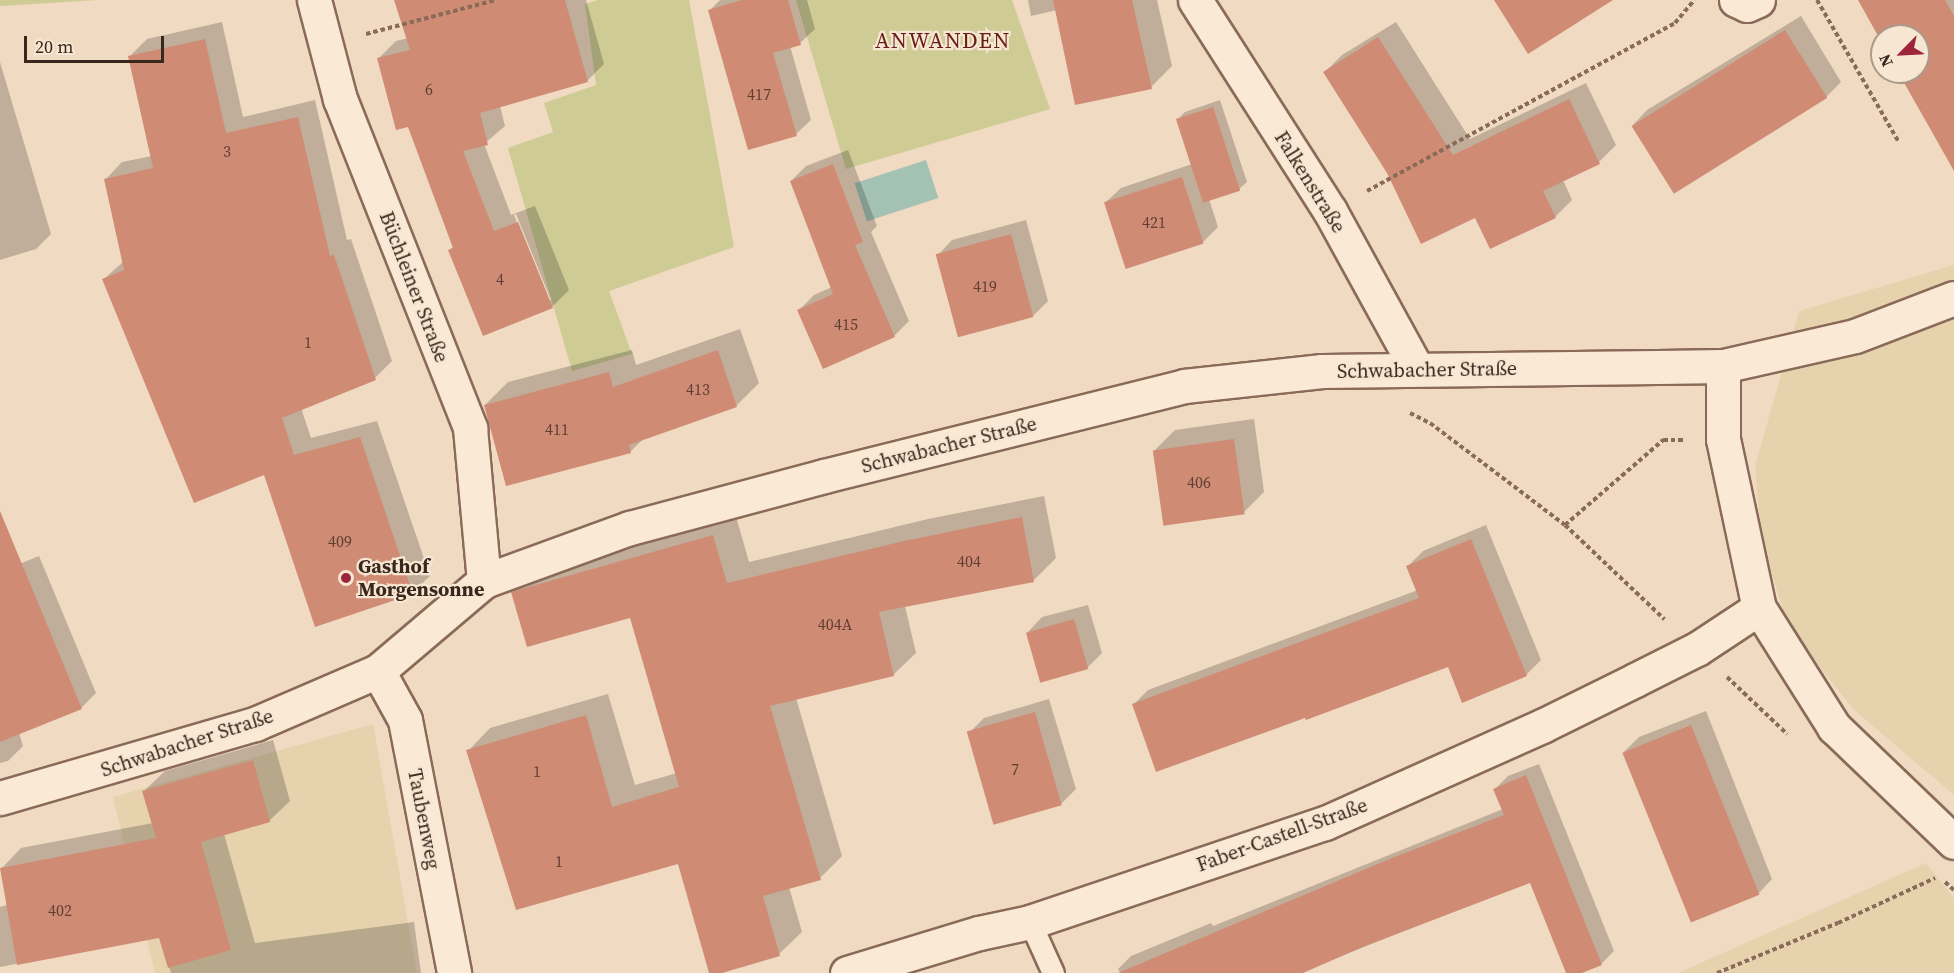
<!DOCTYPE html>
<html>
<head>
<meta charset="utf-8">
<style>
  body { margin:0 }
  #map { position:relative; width:1954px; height:973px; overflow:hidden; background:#f0dac1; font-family:"Source Serif 4",serif }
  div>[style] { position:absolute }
  .farmland>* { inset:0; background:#e6d3ae }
  .green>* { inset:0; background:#cecb95 }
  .water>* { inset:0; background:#a4c2b4; transform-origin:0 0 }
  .shadow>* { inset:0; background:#0003 }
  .building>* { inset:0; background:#d08b75; transform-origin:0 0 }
  .path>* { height:4px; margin-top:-2px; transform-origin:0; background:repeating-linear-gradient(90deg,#8a6a58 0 4.5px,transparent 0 7.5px) }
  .roads { filter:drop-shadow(2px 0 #8a6a58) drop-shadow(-2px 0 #8a6a58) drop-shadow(0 2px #8a6a58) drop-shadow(0 -2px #8a6a58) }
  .lane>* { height:21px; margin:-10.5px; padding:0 10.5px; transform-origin:10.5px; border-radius:10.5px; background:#fae9d5 }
  .street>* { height:33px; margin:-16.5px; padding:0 16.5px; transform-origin:16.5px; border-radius:16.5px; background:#fae9d5 }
  .secondary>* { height:33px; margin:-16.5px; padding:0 16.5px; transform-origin:16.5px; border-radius:16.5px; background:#fae9d5 }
  .dots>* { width:16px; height:16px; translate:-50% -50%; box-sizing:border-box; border:3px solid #f7e6d1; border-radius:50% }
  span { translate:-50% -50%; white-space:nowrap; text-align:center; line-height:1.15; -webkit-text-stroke:4.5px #f7e6d1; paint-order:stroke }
  .number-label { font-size:16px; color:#5f3f33 }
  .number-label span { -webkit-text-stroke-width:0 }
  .street-label { font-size:20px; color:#39261d }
  .poi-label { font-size:20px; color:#39261d; font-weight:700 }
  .left { translate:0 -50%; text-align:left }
  .quarter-label { font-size:22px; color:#681d1a; letter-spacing:1.5px }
  .north { position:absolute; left:1870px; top:24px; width:60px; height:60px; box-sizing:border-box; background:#f7e6d1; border:2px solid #ab9989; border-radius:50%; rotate:246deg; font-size:16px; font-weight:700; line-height:24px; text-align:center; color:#39261d }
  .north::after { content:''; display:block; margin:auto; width:21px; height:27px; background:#9c253b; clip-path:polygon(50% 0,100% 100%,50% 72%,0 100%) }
  .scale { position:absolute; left:24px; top:36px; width:140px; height:27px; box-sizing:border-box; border:3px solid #39261d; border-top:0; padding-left:8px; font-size:18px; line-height:21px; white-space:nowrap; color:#39261d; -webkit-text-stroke:4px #f7e6d1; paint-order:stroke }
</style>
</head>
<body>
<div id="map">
  <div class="farmland">
    <i style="clip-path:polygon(1954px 265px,1954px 795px,1853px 709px,1788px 626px,1761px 539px,1755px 466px,1799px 311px)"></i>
    <i style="clip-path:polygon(373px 724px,417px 973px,155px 973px,113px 797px)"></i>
    <i style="clip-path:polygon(1926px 863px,1954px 898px,1954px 973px,1678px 973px)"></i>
  </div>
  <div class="green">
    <i style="clip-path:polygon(0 0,98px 0,0 6px)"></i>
    <i style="clip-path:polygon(598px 0,689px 0,734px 247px,609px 291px,632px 354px,572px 371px,508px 148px,553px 132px,544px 103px,596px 85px,585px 4px)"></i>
    <i style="clip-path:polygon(796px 0,1012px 0,1050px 109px,846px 169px)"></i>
  </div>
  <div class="water">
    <i style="left:926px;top:160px;width:40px;height:75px;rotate:72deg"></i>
  </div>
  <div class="shadow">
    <i style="clip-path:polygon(evenodd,396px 0,586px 0,604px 64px,587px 81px,500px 106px,505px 126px,484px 144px,511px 215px,535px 206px,569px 290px,552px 307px,450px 250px,454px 246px,409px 125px,379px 58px,396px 41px,408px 38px,396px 0,516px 214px,551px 300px,548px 300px,514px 215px,516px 214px)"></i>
    <i style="clip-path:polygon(720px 0,807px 0,815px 29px,800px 43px,790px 46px,811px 120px,796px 134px,710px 10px)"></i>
    <i style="clip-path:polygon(1028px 0,1157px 0,1172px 66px,1151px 87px,1057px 10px,1031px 16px)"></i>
    <i style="clip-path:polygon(1860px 0,1954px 0,1954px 153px,1900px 72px,1918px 72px,1918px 36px,1882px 36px,1882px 40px)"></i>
    <i style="clip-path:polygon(1801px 16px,1841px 82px,1827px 96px,1673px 191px,1633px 125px,1647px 110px)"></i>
    <i style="clip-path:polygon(222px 22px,243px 117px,315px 100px,347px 240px,351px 239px,392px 361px,375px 378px,301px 408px,311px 438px,377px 421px,430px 576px,412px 593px,264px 473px,104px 279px,124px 261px,105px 180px,122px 162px,152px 156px,129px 57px,147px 39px)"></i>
    <i style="clip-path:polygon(1396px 22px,1470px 139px,1586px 83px,1616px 145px,1599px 162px,1563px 180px,1572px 200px,1555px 217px,1476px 216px,1388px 172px,1325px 72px,1342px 55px)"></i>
    <i style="clip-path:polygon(0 62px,51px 234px,36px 249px,0 260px)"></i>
    <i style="clip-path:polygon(1220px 100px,1247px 182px,1239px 189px,1209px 199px,1218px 227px,1203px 242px,1106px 202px,1121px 188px,1192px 164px,1178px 119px,1185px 112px)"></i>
    <i style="clip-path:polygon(848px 150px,877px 226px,871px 232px,909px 321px,894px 336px,799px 310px,814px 295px,832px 287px,791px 181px,806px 166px)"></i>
    <i style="clip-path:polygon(1026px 220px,1048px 301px,1033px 316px,938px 255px,952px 240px)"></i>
    <i style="clip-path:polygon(740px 329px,759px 383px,736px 406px,644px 438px,630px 452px,485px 405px,508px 382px,632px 350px,636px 365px)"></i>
    <i style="clip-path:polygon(1254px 419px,1264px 492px,1244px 512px,1155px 450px,1175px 430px)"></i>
    <i style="clip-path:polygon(1044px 496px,1056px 558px,1034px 580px,905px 606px,916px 653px,893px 675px,796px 698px,842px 856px,820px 878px,789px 887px,802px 932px,779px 954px,711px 973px,679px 863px,468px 751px,490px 728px,608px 694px,635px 785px,677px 773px,631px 616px,513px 592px,535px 570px,735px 513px,749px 562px,928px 519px)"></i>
    <i style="clip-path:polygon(1486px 525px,1541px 660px,1526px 675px,1448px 665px,1306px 716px,1134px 704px,1148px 690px,1418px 590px,1408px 566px,1423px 551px)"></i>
    <i style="clip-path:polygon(39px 556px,96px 693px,81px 708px,19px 733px,23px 746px,8px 761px,0 763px,0 572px)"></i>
    <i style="clip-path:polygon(1088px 605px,1102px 653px,1087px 668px,1028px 632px,1042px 617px)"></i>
    <i style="clip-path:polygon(1049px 699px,1076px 789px,1061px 804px,969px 733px,984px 718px)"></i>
    <i style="clip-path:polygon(1706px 711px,1772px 879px,1758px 894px,1624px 752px,1639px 737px)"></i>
    <i style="clip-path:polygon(273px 740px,290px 801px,269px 821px,224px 834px,255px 943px,414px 922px,421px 973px,171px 973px,160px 936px,0 967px,0 907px,7px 905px,1px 869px,21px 848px,153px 823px,144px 791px,165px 771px)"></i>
    <i style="clip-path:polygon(1539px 764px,1614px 951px,1601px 964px,1578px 973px,1568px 973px,1531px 881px,1298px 973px,1120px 973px,1118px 969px,1131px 956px,1211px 923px,1213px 926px,1503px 809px,1495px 789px,1508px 776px)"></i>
  </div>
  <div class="building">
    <i style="clip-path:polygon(394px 0,565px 0,588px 82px,480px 113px,488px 145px,463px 151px,494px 231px,518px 222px,553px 308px,483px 336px,448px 250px,453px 248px,408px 127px,396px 130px,377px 58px,410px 50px)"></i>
    <i style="clip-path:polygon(742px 0,788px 0,801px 45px,773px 53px,797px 136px,748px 150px,708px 10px)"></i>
    <i style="clip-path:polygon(1053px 0,1132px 0,1152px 89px,1075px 105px)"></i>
    <i style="clip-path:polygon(1494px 0,1613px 0,1528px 54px)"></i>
    <i style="clip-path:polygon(1858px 0,1945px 0,1954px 16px,1954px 171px,1898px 72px,1918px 72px,1918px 36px,1882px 36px,1882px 43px)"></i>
    <i style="left:1785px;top:30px;width:80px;height:181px;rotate:58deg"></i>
    <i style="clip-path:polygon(1378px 37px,1453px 155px,1569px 99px,1600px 164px,1543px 191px,1556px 218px,1490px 249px,1475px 218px,1421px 244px,1387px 173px,1323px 72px)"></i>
    <i style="clip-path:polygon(205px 39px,226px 133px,298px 117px,330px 256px,334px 255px,376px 380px,282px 418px,294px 455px,360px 437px,413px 594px,315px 627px,264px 475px,194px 503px,102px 279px,124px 270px,104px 179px,153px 168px,128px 56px)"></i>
    <i style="left:1213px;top:107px;width:88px;height:39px;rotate:72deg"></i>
    <i style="clip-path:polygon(833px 164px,863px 242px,855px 245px,895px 337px,823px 369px,797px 310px,833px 294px,790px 181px)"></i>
    <i style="left:1182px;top:177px;width:70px;height:82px;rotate:72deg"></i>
    <i style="left:1011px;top:234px;width:86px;height:78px;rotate:75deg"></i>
    <i style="clip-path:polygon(718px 350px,737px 407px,629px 445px,631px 453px,506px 486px,484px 405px,609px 372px,613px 387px)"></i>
    <i style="left:1234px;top:439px;width:76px;height:82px;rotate:82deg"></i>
    <i style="clip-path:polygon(0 511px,82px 709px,0 742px)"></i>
    <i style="clip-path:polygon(1022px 517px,1034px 582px,879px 612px,894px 676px,770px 706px,821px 880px,763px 896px,780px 956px,722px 973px,709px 973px,678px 864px,516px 910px,466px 750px,586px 715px,612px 807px,679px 787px,630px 618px,527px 647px,511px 592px,713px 535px,727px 583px,904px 541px)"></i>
    <i style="clip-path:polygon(1471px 539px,1527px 676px,1462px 703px,1448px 667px,1306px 720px,1305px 718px,1156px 772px,1132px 704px,1419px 598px,1406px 566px)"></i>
    <i style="left:1074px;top:619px;width:52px;height:50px;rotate:74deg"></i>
    <i style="left:1035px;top:712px;width:97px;height:71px;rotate:74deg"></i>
    <i style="left:1691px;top:725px;width:183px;height:74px;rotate:68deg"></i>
    <i style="clip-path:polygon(253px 760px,270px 822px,201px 842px,231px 950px,168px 968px,159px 938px,17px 965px,0 868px,156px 838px,142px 791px)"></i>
    <i style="clip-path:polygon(1526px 775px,1602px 965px,1582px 973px,1566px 973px,1530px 883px,1365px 946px,1303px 973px,1118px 973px,1392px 858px,1504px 815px,1493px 789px)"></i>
  </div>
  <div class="path">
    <i style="left:1817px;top:0;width:163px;rotate:60.1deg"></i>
    <i style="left:366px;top:34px;width:134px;rotate:-14.7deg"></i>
    <i style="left:1367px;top:191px;width:351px;rotate:-28.6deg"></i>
    <i style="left:1675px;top:23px;width:30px;rotate:-50deg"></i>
    <i style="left:1410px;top:413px;width:22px;rotate:27deg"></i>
    <i style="left:1430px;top:423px;width:169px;rotate:37.1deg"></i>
    <i style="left:1565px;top:525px;width:137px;rotate:43.5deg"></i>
    <i style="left:1565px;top:525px;width:130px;rotate:-40.9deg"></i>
    <i style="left:1663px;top:440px;width:20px"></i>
    <i style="left:1727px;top:677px;width:83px;rotate:43.5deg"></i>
    <i style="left:1945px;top:882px;width:12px;rotate:42deg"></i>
    <i style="left:1717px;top:973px;width:131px;rotate:-22.5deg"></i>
    <i style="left:1838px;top:923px;width:107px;rotate:-24.9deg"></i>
  </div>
  <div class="roads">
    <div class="lane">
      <i style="left:1030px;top:922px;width:56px;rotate:65.7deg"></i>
    </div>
    <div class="street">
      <i style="left:314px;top:0;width:102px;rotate:75.3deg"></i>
      <i style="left:340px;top:99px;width:354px;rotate:68.4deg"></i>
      <i style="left:470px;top:428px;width:154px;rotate:84.8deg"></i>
      <i style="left:1195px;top:0;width:250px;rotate:57.4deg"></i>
      <i style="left:1330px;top:211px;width:180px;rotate:61.2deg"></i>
      <i style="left:1736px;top:0;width:12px;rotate:24deg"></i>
      <i style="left:1747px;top:5px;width:12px;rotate:-24deg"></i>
      <i style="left:378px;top:671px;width:56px;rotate:61.1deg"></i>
      <i style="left:405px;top:720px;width:258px;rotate:79deg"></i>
      <i style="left:847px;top:973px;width:138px;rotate:-16.9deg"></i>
      <i style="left:979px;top:933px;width:52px;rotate:-12.2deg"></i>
      <i style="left:1030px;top:922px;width:311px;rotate:-18.6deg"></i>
      <i style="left:1325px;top:823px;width:238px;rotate:-24.1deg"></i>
      <i style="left:1542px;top:726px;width:104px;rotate:-26.3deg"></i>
      <i style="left:1635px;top:680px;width:69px;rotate:-26.6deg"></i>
      <i style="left:1697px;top:649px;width:74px;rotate:-33.5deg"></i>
    </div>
    <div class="secondary">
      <i style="left:1723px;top:366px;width:73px;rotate:90deg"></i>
      <i style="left:1723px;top:439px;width:173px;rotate:78deg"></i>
      <i style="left:1759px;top:608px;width:141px;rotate:57.8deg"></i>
      <i style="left:1834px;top:727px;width:166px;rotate:43.8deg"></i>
      <i style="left:0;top:798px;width:266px;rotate:-16.2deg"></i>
      <i style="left:255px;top:724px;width:134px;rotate:-23.3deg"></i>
      <i style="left:378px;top:671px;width:139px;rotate:-40.3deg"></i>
      <i style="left:484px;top:581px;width:155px;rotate:-20deg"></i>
      <i style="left:630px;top:528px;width:201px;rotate:-15deg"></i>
      <i style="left:824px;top:476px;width:371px;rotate:-14deg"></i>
      <i style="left:1184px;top:386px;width:139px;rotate:-6.2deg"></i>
      <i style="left:1322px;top:371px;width:401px;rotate:-0.7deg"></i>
      <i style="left:1723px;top:366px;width:135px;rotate:-12.8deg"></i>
      <i style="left:1855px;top:336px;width:106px;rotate:-21deg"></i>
    </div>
  </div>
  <div class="dots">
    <i style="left:346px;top:578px;background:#9c253b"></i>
  </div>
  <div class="number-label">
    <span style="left:429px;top:89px">6</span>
    <span style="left:759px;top:94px">417</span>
    <span style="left:227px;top:151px">3</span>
    <span style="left:1154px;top:222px">421</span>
    <span style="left:500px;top:279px">4</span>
    <span style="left:985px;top:286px">419</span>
    <span style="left:846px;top:324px">415</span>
    <span style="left:308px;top:342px">1</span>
    <span style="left:698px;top:389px">413</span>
    <span style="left:557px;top:429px">411</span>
    <span style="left:1199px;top:482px">406</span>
    <span style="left:340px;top:541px">409</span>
    <span style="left:969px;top:561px">404</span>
    <span style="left:835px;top:624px">404A</span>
    <span style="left:1015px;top:769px">7</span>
    <span style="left:537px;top:771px">1</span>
    <span style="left:559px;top:861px">1</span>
    <span style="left:60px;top:910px">402</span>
  </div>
  <div class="street-label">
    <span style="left:1310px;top:182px;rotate:58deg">Falkenstraße</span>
    <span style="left:414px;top:287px;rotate:69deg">Büchleiner Straße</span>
    <span style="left:1427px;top:370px;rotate:-1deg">Schwabacher Straße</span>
    <span style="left:949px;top:445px;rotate:-14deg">Schwabacher Straße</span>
    <span style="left:187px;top:743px;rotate:-18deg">Schwabacher Straße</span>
    <span style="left:424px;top:819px;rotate:79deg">Taubenweg</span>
    <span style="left:1282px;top:835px;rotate:-20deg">Faber-Castell-Straße</span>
  </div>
  <div class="poi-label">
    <span class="left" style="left:358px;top:578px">Gasthof<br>Morgensonne</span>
  </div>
  <div class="quarter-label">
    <span style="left:943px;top:41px">ANWANDEN</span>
  </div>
  <div class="north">N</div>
  <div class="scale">20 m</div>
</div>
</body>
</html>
